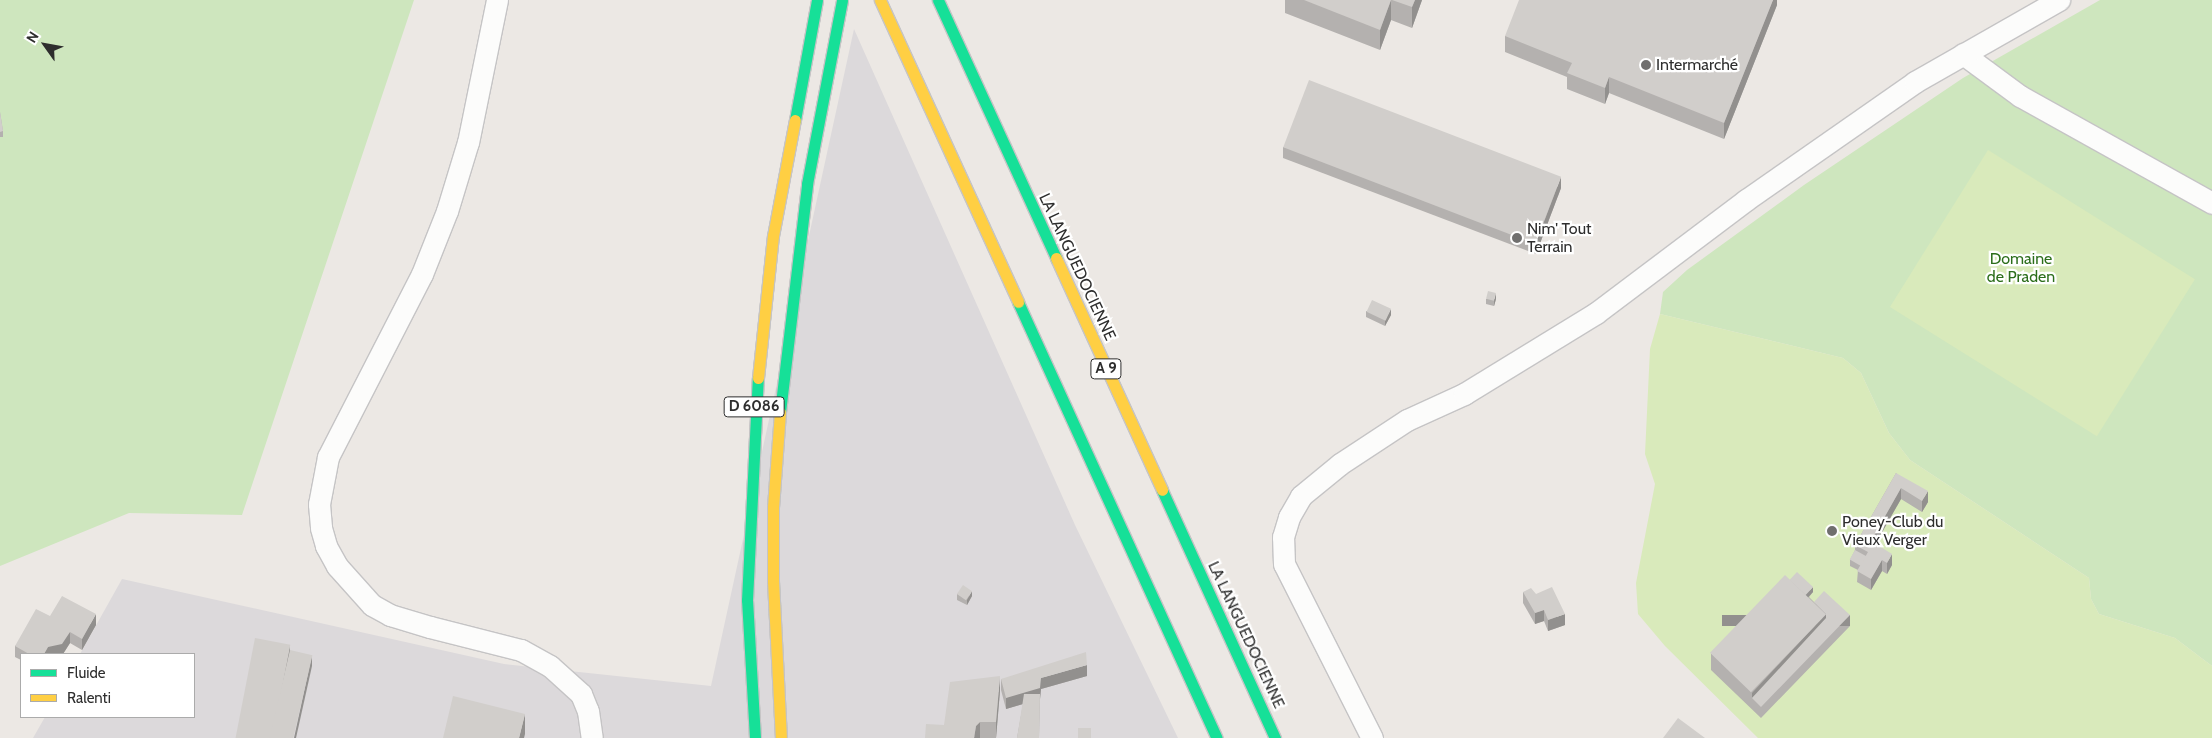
<!DOCTYPE html>
<html>
<head>
<meta charset="utf-8">
<style>
  body { margin:0 }
  #map { position:relative; width:2212px; height:738px; overflow:hidden; background:#ece8e4; font-family:Cabin,sans-serif }
  div>[style] { position:absolute }
  .industrial>* { inset:0; background:#dcd9db }
  .green>* { inset:0; background:#cee6be }
  .pitch>* { inset:0; background:#d9eabb; transform-origin:0 0 }
  .roads { filter:drop-shadow(1px 0 #c5c4c5) drop-shadow(-1px 0 #c5c4c5) drop-shadow(0 1px #c5c4c5) drop-shadow(0 -1px #c5c4c5) }
  .street>* { height:21px; margin:-10.5px; padding:0 10.5px; transform-origin:10.5px; border-radius:10.5px; background:#fcfcfb }
  .fast>* { height:11px; margin:-5.5px; padding:0 5.5px; transform-origin:5.5px; border-radius:5.5px; background:#16e098 }
  .slow>* { height:11px; margin:-5.5px; padding:0 5.5px; transform-origin:5.5px; border-radius:5.5px; background:#ffcf43 }
  .wall>* { inset:0; background:#b4b1af }
  .shaded-wall>* { inset:0; background:#92908e; transform-origin:0 0 }
  .building>* { inset:0; background:#d1cecb; transform-origin:0 0 }
  .dots>* { width:14px; height:14px; translate:-50% -50%; box-sizing:border-box; border:2px solid #fff; border-radius:50% }
  span { translate:-50% -50%; white-space:nowrap; text-align:center; line-height:1.15; -webkit-text-stroke:4.5px #fff; paint-order:stroke }
  .shield-label span { padding:1px 4px; background:#fff; border:1px solid; border-radius:4px; -webkit-text-stroke-width:0 }
  .shield-label { font-size:15px; color:#2e2e2e; font-weight:700 }
  .poi-label { font-size:16px; color:#2e2e2e }
  .left { translate:0 -50%; text-align:left }
  .park-label { font-size:16px; color:#2c6e1b }
  .street-label { font-size:16px; color:#2e2e2e }
  .legend { position:absolute; left:20px; top:653px; width:175px; height:65px; box-sizing:border-box; background:#fff; border:1px solid #ababab; margin:0; padding:6px 9px; list-style:none; font-size:15px; color:#2e2e2e }
  .legend li { display:flex; align-items:center; gap:10px; height:25px }
  .legend b { width:25px; border:1px solid #ababab }
  .north { position:absolute; left:20px; top:20px; width:50px; height:50px; -webkit-text-stroke:4px #fff; paint-order:stroke; rotate:302deg; font-size:14px; font-weight:700; line-height:20px; text-align:center; color:#2e2e2e }
  .north::after { content:''; display:block; margin:auto; width:18px; height:22px; background:#2e2e2e; clip-path:polygon(50% 0,100% 100%,50% 72%,0 100%) }
</style>
</head>
<body>
<div id="map">
  <div class="industrial">
    <i style="clip-path:polygon(854px 29px,1075px 525px,1178px 738px,33px 738px,45px 717px,194px 717px,194px 654px,80px 654px,122px 579px,504px 664px,711px 686px)"></i>
  </div>
  <div class="green">
    <i style="clip-path:polygon(0 0,414px 0,242px 515px,129px 513px,0 566px)"></i>
    <i style="clip-path:polygon(2100px 0,2212px 0,2212px 666px,2175px 638px,2099px 614px,2091px 599px,2089px 578px,1910px 460px,1889px 433px,1861px 373px,1843px 358px,1660px 314px,1663px 292px,1687px 270px,1804px 185px,1963px 78px)"></i>
  </div>
  <div class="pitch">
    <i style="left:1988px;top:150px;width:244px;height:185px;rotate:32deg"></i>
    <i style="clip-path:polygon(1660px 314px,1843px 358px,1861px 373px,1889px 433px,1910px 460px,2089px 578px,2091px 599px,2099px 614px,2175px 638px,2212px 666px,2212px 738px,1758px 738px,1665px 646px,1638px 614px,1636px 583px,1655px 484px,1645px 454px,1650px 349px)"></i>
  </div>
  <div class="roads">
    <div class="street">
      <i style="left:497px;top:0;width:145px;rotate:101.5deg"></i>
      <i style="left:468px;top:142px;width:72px;rotate:106.9deg"></i>
      <i style="left:447px;top:211px;width:68px;rotate:111.6deg"></i>
      <i style="left:422px;top:274px;width:206px;rotate:117.2deg"></i>
      <i style="left:328px;top:457px;width:48px;rotate:100.8deg"></i>
      <i style="left:319px;top:504px;width:24px;rotate:85deg"></i>
      <i style="left:321px;top:528px;width:19px;rotate:74deg"></i>
      <i style="left:326px;top:546px;width:23px;rotate:61deg"></i>
      <i style="left:337px;top:566px;width:52px;rotate:48.1deg"></i>
      <i style="left:372px;top:605px;width:21px;rotate:29deg"></i>
      <i style="left:390px;top:615px;width:42px;rotate:16.7deg"></i>
      <i style="left:430px;top:627px;width:94px;rotate:14.2deg"></i>
      <i style="left:521px;top:650px;width:33px;rotate:29deg"></i>
      <i style="left:550px;top:666px;width:42px;rotate:42.1deg"></i>
      <i style="left:581px;top:694px;width:18px;rotate:68deg"></i>
      <i style="left:588px;top:711px;width:27px;rotate:82deg"></i>
      <i style="left:1963px;top:54px;width:71px;rotate:36.4deg"></i>
      <i style="left:2020px;top:96px;width:220px;rotate:29.1deg"></i>
      <i style="left:1372px;top:738px;width:195px;rotate:-116.8deg"></i>
      <i style="left:1284px;top:564px;width:27px;rotate:-92deg"></i>
      <i style="left:1283px;top:537px;width:21px;rotate:-73deg"></i>
      <i style="left:1289px;top:517px;width:24px;rotate:-60deg"></i>
      <i style="left:1301px;top:496px;width:50px;rotate:-39.4deg"></i>
      <i style="left:1340px;top:464px;width:80px;rotate:-33.3deg"></i>
      <i style="left:1407px;top:420px;width:63px;rotate:-24.5deg"></i>
      <i style="left:1464px;top:394px;width:155px;rotate:-31.5deg"></i>
      <i style="left:1596px;top:313px;width:188px;rotate:-37deg"></i>
      <i style="left:1746px;top:200px;width:206px;rotate:-34.9deg"></i>
      <i style="left:1915px;top:82px;width:166px;rotate:-29.7deg"></i>
    </div>
    <div class="fast">
      <i style="left:938px;top:0;width:284px;rotate:65.4deg"></i>
      <i style="left:795px;top:120px;width:122px;rotate:-79.6deg"></i>
      <i style="left:1018px;top:302px;width:479px;rotate:65.5deg"></i>
      <i style="left:780px;top:412px;width:230px;rotate:-83.2deg"></i>
      <i style="left:807px;top:184px;width:187px;rotate:-79.2deg"></i>
      <i style="left:1162px;top:490px;width:273px;rotate:65.5deg"></i>
      <i style="left:755px;top:738px;width:138px;rotate:-93.3deg"></i>
      <i style="left:747px;top:600px;width:222px;rotate:-87.2deg"></i>
    </div>
    <div class="slow">
      <i style="left:880px;top:0;width:332px;rotate:65.4deg"></i>
      <i style="left:1056px;top:258px;width:255px;rotate:65.4deg"></i>
      <i style="left:758px;top:378px;width:143px;rotate:-84deg"></i>
      <i style="left:773px;top:236px;width:118px;rotate:-79.3deg"></i>
      <i style="left:780px;top:412px;width:95px;rotate:94.2deg"></i>
      <i style="left:773px;top:507px;width:74px;rotate:90deg"></i>
      <i style="left:773px;top:581px;width:157px;rotate:87.1deg"></i>
    </div>
  </div>
  <div class="wall">
    <i style="clip-path:polygon(1285px 0,1422px 0,1412px 28px,1391px 20px,1380px 50px,1285px 13px)"></i>
    <i style="clip-path:polygon(1777px 0,1777px 5px,1724px 139px,1609px 93px,1605px 104px,1567px 89px,1567px 77px,1505px 52px,1505px 36px)"></i>
    <i style="clip-path:polygon(0 112px,3px 131px,3px 137px,0 137px)"></i>
    <i style="clip-path:polygon(1283px 147px,1561px 188px,1536px 254px,1283px 158px)"></i>
    <i style="clip-path:polygon(1486px 299px,1496px 299px,1494px 306px,1486px 304px)"></i>
    <i style="clip-path:polygon(1366px 311px,1391px 315px,1385px 326px,1366px 317px)"></i>
    <i style="clip-path:polygon(1896px 473px,1928px 502px,1922px 512px,1901px 499px,1875px 544px,1892px 565px,1887px 574px,1882px 571px,1871px 590px,1857px 582px,1858px 570px,1850px 566px,1850px 560px,1855px 550px,1855px 545px)"></i>
    <i style="clip-path:polygon(1790px 580px,1813px 592px,1809px 597px,1814px 602px,1850px 626px,1761px 718px,1711px 670px,1711px 654px)"></i>
    <i style="clip-path:polygon(1523px 592px,1536px 594px,1565px 625px,1548px 631px,1544px 621px,1535px 624px,1523px 603px)"></i>
    <i style="clip-path:polygon(957px 594px,972px 596px,967px 605px,957px 600px)"></i>
    <i style="clip-path:polygon(50px 616px,96px 625px,82px 650px,70px 643px,63px 654px,21px 654px,21px 660px,15px 657px,15px 646px)"></i>
    <i style="clip-path:polygon(1087px 676px,1041px 689px,1040px 699px,1039px 738px,1017px 738px,1023px 704px,1006px 709px,1001px 690px,1001px 679px)"></i>
    <i style="clip-path:polygon(1000px 691px,996px 738px,980px 738px,944px 725px)"></i>
  </div>
  <div class="shaded-wall">
    <i style="clip-path:polygon(1391px 0,1391px 20px,1380px 50px,1380px 30px)"></i>
    <i style="clip-path:polygon(1415px 0,1422px 0,1412px 28px,1412px 7px)"></i>
    <i style="clip-path:polygon(1773px 0,1777px 0,1777px 5px,1724px 139px,1724px 123px)"></i>
    <i style="clip-path:polygon(1609px 77px,1609px 93px,1605px 104px,1605px 88px)"></i>
    <i style="clip-path:polygon(1561px 177px,1561px 188px,1536px 254px,1536px 243px)"></i>
    <i style="clip-path:polygon(1496px 293px,1496px 299px,1494px 306px,1494px 301px)"></i>
    <i style="clip-path:polygon(1391px 309px,1391px 315px,1385px 326px,1385px 320px)"></i>
    <i style="clip-path:polygon(1901px 488px,1901px 499px,1871px 552px,1871px 541px)"></i>
    <i style="clip-path:polygon(1928px 491px,1928px 502px,1922px 512px,1922px 501px)"></i>
    <i style="clip-path:polygon(1892px 554px,1892px 565px,1887px 574px,1887px 563px)"></i>
    <i style="clip-path:polygon(1882px 560px,1882px 571px,1871px 590px,1871px 579px)"></i>
    <i style="clip-path:polygon(1813px 587px,1813px 592px,1801px 605px,1801px 600px)"></i>
    <i style="clip-path:polygon(972px 591px,972px 596px,967px 605px,967px 600px)"></i>
    <i style="clip-path:polygon(1544px 610px,1544px 621px,1535px 624px,1535px 613px)"></i>
    <i style="clip-path:polygon(96px 614px,96px 625px,82px 650px,82px 639px)"></i>
    <i style="clip-path:polygon(1565px 614px,1565px 625px,1548px 631px,1548px 620px)"></i>
    <i style="clip-path:polygon(1826px 614px,1826px 629px,1752px 698px,1752px 709px,1752px 693px)"></i>
    <i style="left:1850px;top:615px;width:11px;height:128px;rotate:90deg"></i>
    <i style="clip-path:polygon(70px 632px,70px 643px,63px 654px,44px 654px,48px 647px)"></i>
    <i style="clip-path:polygon(290px 645px,290px 661px,273px 738px,269px 738px)"></i>
    <i style="clip-path:polygon(312px 655px,312px 666px,296px 738px,294px 738px)"></i>
    <i style="clip-path:polygon(1087px 665px,1087px 676px,1041px 689px,1040px 699px,1039px 738px,1040px 699px,1006px 709px,1006px 698px,1041px 678px)"></i>
    <i style="clip-path:polygon(1000px 676px,1000px 691px,996px 738px,996px 722px)"></i>
    <i style="clip-path:polygon(525px 714px,525px 734px,524px 738px,519px 738px)"></i>
    <i style="clip-path:polygon(980px 722px,980px 738px,974px 738px,976px 726px)"></i>
  </div>
  <div class="building">
    <i style="clip-path:polygon(1304px 0,1391px 0,1380px 30px)"></i>
    <i style="clip-path:polygon(1392px 0,1415px 0,1412px 7px)"></i>
    <i style="clip-path:polygon(1519px 0,1773px 0,1724px 123px,1609px 77px,1605px 88px,1567px 73px,1572px 63px,1505px 36px)"></i>
    <i style="left:1309px;top:80px;width:270px;height:72px;rotate:21deg"></i>
    <i style="clip-path:polygon(0 112px,3px 131px,0 132px)"></i>
    <i style="left:1488px;top:291px;width:8px;height:8px;rotate:14deg"></i>
    <i style="left:1372px;top:300px;width:21px;height:13px;rotate:25deg"></i>
    <i style="clip-path:polygon(1896px 473px,1928px 491px,1922px 501px,1901px 488px,1871px 541px,1892px 554px,1887px 563px,1882px 560px,1871px 579px,1857px 571px,1868px 552px,1855px 545px)"></i>
    <i style="left:1855px;top:550px;width:13px;height:11px;rotate:29deg"></i>
    <i style="left:1797px;top:572px;width:22px;height:11px;rotate:43deg"></i>
    <i style="left:1785px;top:575px;width:57px;height:108px;rotate:44deg"></i>
    <i style="left:963px;top:585px;width:11px;height:11px;rotate:34deg"></i>
    <i style="clip-path:polygon(1552px 587px,1565px 614px,1548px 620px,1544px 610px,1535px 613px,1523px 592px,1531px 588px,1536px 594px)"></i>
    <i style="clip-path:polygon(1824px 591px,1850px 615px,1761px 707px,1752px 698px,1826px 618px,1826px 614px,1814px 602px)"></i>
    <i style="clip-path:polygon(62px 596px,96px 614px,82px 639px,70px 632px,62px 644px,48px 647px,44px 654px,29px 654px,15px 646px,36px 609px,50px 616px)"></i>
    <i style="left:255px;top:638px;width:36px;height:102px;rotate:11deg"></i>
    <i style="left:290px;top:650px;width:23px;height:90px;rotate:13deg"></i>
    <i style="clip-path:polygon(1086px 652px,1087px 665px,1041px 678px,1040px 688px,1006px 698px,1001px 679px)"></i>
    <i style="clip-path:polygon(1000px 676px,996px 722px,980px 722px,976px 726px,974px 738px,925px 738px,926px 724px,944px 725px,950px 682px)"></i>
    <i style="clip-path:polygon(1024px 694px,1040px 694px,1039px 738px,1017px 738px)"></i>
    <i style="clip-path:polygon(453px 696px,525px 714px,519px 738px,443px 738px)"></i>
    <i style="clip-path:polygon(1678px 718px,1705px 738px,1663px 738px)"></i>
    <i style="left:1078px;top:728px;width:13px;height:10px"></i>
  </div>
  <div class="dots">
    <i style="left:1646px;top:65px;background:#706f6e"></i>
    <i style="left:1517px;top:238px;background:#706f6e"></i>
    <i style="left:1832px;top:531px;background:#706f6e"></i>
  </div>
  <div class="shield-label">
    <span style="left:1106px;top:369px">A 9</span>
    <span style="left:754px;top:407px">D 6086</span>
  </div>
  <div class="poi-label">
    <span class="left" style="left:1656px;top:65px">Intermarché</span>
    <span class="left" style="left:1527px;top:238px">Nim' Tout<br>Terrain</span>
    <span class="left" style="left:1842px;top:531px">Poney-Club du<br>Vieux Verger</span>
  </div>
  <div class="park-label">
    <span style="left:2021px;top:268px">Domaine<br>de Praden</span>
  </div>
  <div class="street-label">
    <span style="left:1077px;top:267px;rotate:65deg">LA LANGUEDOCIENNE</span>
    <span style="left:1246px;top:635px;rotate:65deg">LA LANGUEDOCIENNE</span>
  </div>
  <ul class="legend">
  <li><b style="height:6px;background:#16e098"></b>Fluide</li>
  <li><b style="height:6px;background:#ffcf43"></b>Ralenti</li>
  </ul>
  <div class="north">N</div>
</div>
</body>
</html>
